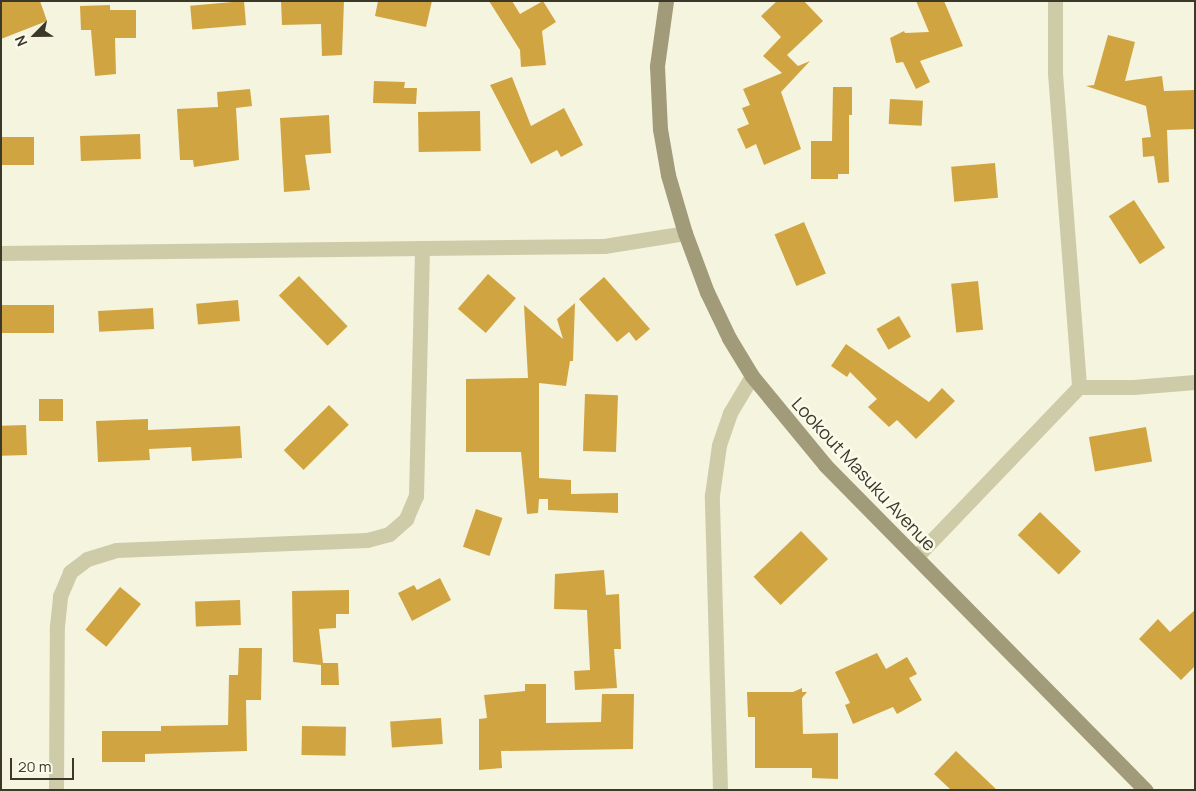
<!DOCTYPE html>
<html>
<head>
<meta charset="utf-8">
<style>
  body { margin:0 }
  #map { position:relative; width:1196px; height:791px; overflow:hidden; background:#f5f4de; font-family:Manrope,sans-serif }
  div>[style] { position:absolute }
  .building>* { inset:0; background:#d0a541; transform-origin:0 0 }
  .street>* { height:15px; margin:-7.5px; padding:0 7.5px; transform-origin:7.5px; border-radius:7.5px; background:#cecba8 }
  .secondary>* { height:15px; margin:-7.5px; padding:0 7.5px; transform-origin:7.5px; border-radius:7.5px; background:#a29b79 }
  span { translate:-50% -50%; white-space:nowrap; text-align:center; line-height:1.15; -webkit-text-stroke:5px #fbfbeb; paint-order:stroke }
  .street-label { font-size:18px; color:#3b3729 }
  .frame { position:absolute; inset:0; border:2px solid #3b3729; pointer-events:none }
  .north { position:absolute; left:10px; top:10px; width:50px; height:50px; -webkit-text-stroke:4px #fbfbeb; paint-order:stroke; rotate:247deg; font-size:14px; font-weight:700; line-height:20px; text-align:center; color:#3b3729 }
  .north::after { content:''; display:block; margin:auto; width:18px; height:22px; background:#3b3729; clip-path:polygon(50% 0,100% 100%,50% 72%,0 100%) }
  .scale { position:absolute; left:10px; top:758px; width:64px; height:22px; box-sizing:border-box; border:2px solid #3b3729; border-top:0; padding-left:6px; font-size:15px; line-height:18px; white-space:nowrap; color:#3b3729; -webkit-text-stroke:4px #fbfbeb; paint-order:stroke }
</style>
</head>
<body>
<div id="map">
  <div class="building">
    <i style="clip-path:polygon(1px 1px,40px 1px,47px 21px,1px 39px)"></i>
    <i style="left:244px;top:1px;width:24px;height:54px;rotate:85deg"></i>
    <i style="clip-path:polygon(281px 1px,344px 1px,342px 55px,322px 56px,321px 24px,282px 25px)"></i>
    <i style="clip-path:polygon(378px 1px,432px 1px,426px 27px,375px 16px)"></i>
    <i style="clip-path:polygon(489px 1px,512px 1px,520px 14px,543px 1px,556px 22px,542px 31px,546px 65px,521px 67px,520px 50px)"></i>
    <i style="clip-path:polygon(777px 1px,804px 1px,823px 21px,787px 55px,798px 66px,810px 61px,781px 92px,801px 149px,764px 165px,756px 144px,746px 149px,737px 129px,749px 124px,742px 108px,750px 105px,743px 89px,782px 73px,763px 56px,781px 37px,761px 16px)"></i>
    <i style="clip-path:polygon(916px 1px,944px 1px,963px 46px,920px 61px,930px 82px,916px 89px,903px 62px,896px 63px,890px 38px,904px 31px,905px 33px,929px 32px)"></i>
    <i style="clip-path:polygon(110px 5px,110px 10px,136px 10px,136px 38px,115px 38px,116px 74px,95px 76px,91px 30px,81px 30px,80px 6px)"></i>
    <i style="clip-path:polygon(1108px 35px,1135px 42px,1125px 81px,1162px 76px,1164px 91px,1195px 90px,1195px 129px,1167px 130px,1169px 182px,1158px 183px,1154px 156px,1143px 157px,1142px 138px,1151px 137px,1146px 106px,1086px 86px,1094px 85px)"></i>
    <i style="clip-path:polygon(512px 77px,531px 126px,564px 108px,583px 145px,561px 157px,557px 150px,531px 164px,490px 85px)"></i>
    <i style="clip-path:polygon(374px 81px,405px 82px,404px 88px,417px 88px,416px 104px,373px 103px)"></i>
    <i style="clip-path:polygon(833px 87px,852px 87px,852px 115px,849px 115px,849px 174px,838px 174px,838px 179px,811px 179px,811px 141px,832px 141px)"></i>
    <i style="clip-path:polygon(250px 89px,252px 106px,236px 108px,239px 160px,194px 167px,193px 160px,180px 160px,177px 109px,218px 107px,217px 92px)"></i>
    <i style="left:890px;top:99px;width:33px;height:25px;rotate:3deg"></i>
    <i style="left:480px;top:111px;width:40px;height:62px;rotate:89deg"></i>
    <i style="clip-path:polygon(329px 115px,331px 153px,305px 155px,310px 190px,284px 192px,280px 118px)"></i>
    <i style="left:140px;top:134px;width:25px;height:60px;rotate:88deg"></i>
    <i style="left:1px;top:137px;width:33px;height:28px"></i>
    <i style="left:995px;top:163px;width:35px;height:44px;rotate:85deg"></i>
    <i style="left:1134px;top:200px;width:57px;height:30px;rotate:57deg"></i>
    <i style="left:804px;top:222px;width:56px;height:32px;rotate:67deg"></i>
    <i style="left:488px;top:274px;width:37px;height:46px;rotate:41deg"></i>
    <i style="left:299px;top:276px;width:70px;height:28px;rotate:46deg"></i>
    <i style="clip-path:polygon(604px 277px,650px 329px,636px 341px,629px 332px,617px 342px,579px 299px)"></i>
    <i style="left:978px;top:281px;width:49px;height:27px;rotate:84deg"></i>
    <i style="left:238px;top:300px;width:21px;height:42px;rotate:85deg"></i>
    <i style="clip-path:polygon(575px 303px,573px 361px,570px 361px,566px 386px,539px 383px,539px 478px,571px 480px,571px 494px,618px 493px,618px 513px,548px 510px,548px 499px,539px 499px,538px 513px,527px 514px,521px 452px,466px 452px,466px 379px,528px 378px,524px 305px,563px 339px,557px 319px)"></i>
    <i style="left:54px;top:305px;width:28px;height:53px;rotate:90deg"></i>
    <i style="left:153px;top:308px;width:21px;height:55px;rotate:87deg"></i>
    <i style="left:899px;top:316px;width:24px;height:26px;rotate:60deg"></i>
    <i style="clip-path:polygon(846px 344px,929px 402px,942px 388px,955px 401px,916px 439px,897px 420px,889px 427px,868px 407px,877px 399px,850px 372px,847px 377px,831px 366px)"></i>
    <i style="left:585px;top:394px;width:33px;height:57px;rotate:2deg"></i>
    <i style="left:39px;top:399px;width:24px;height:22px"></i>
    <i style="left:329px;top:405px;width:28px;height:64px;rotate:45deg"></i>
    <i style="clip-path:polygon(148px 419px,148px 430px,240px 426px,242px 458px,192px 461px,191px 447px,149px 449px,150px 460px,98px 462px,96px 421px)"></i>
    <i style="left:26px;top:425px;width:30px;height:25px;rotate:88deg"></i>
    <i style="left:1146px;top:427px;width:35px;height:58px;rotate:80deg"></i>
    <i style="left:476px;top:509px;width:28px;height:40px;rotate:19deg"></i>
    <i style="left:1040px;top:512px;width:57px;height:32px;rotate:44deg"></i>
    <i style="left:801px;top:531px;width:39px;height:66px;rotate:46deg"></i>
    <i style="clip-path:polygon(604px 570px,606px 595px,619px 594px,621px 649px,614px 649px,617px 688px,575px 690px,574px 671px,590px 670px,587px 610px,554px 609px,555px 574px)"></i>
    <i style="clip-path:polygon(440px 578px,451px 600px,412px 621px,398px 593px,414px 585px,417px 590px)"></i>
    <i style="left:120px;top:587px;width:27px;height:55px;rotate:39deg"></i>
    <i style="clip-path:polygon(349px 590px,349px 614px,336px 614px,336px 628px,319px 629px,323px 663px,338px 663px,339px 685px,321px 685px,321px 665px,293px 662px,292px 591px)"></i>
    <i style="left:240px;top:600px;width:25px;height:45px;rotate:88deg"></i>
    <i style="clip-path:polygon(1195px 610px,1195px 666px,1181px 680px,1139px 639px,1158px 619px,1170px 632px)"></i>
    <i style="clip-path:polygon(239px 648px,262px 648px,261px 700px,246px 700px,247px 751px,145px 754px,145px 762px,102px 762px,102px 731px,161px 731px,161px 726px,228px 725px,229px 675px,238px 675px)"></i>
    <i style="clip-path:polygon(877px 653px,886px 669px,907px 657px,917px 674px,909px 678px,922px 700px,897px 714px,893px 707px,853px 724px,845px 705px,850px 703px,835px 672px)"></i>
    <i style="clip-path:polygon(525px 684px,546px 684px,546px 723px,601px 722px,602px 694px,634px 694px,633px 749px,501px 751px,502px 768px,479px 770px,479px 719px,487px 718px,484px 695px,525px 691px)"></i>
    <i style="clip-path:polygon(802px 688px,802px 692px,807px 692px,802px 698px,803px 734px,838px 733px,838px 779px,812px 778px,812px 768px,755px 768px,755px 717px,748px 717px,747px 692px,793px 692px)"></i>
    <i style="left:441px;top:718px;width:26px;height:51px;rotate:86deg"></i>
    <i style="left:302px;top:726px;width:44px;height:29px;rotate:1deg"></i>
    <i style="clip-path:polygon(956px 751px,997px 790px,951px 790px,934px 774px)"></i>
  </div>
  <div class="street">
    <i style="left:1055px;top:1px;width:72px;rotate:90deg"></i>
    <i style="left:1055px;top:73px;width:315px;rotate:85.6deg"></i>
    <i style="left:1px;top:253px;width:603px;rotate:-0.67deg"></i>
    <i style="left:604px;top:246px;width:82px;rotate:-9.1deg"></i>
    <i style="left:916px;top:557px;width:236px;rotate:-46.2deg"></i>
    <i style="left:1079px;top:387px;width:54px"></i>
    <i style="left:1133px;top:387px;width:62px;rotate:-4.6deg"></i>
    <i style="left:56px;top:790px;width:164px;rotate:-89.7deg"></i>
    <i style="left:57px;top:626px;width:30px;rotate:-84deg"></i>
    <i style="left:60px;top:596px;width:26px;rotate:-67deg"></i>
    <i style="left:70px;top:572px;width:21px;rotate:-37deg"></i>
    <i style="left:87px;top:559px;width:30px;rotate:-17deg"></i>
    <i style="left:116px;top:550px;width:251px;rotate:-2.3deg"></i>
    <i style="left:367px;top:540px;width:23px;rotate:-15deg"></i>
    <i style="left:389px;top:534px;width:23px;rotate:-41deg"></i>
    <i style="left:406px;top:519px;width:25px;rotate:-67deg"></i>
    <i style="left:416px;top:496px;width:247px;rotate:-88.6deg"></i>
    <i style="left:720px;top:790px;width:295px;rotate:-91.6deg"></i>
    <i style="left:712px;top:495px;width:50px;rotate:-82deg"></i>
    <i style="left:719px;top:445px;width:34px;rotate:-71deg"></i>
    <i style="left:730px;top:413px;width:43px;rotate:-59.3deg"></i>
  </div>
  <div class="secondary">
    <i style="left:666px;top:1px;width:66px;rotate:97.9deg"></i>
    <i style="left:657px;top:66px;width:63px;rotate:87.3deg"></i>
    <i style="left:660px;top:129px;width:47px;rotate:80.1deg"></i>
    <i style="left:668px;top:175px;width:60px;rotate:73.7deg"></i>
    <i style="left:685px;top:233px;width:63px;rotate:69.6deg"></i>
    <i style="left:707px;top:292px;width:51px;rotate:64.4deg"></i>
    <i style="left:729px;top:338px;width:44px;rotate:58.8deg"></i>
    <i style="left:752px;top:376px;width:115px;rotate:50.6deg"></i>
    <i style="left:825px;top:465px;width:457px;rotate:45.4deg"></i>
  </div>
  <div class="street-label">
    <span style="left:864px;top:474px;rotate:47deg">Lookout Masuku Avenue</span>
  </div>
  <div class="frame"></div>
  <div class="north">N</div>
  <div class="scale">20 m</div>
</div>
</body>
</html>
